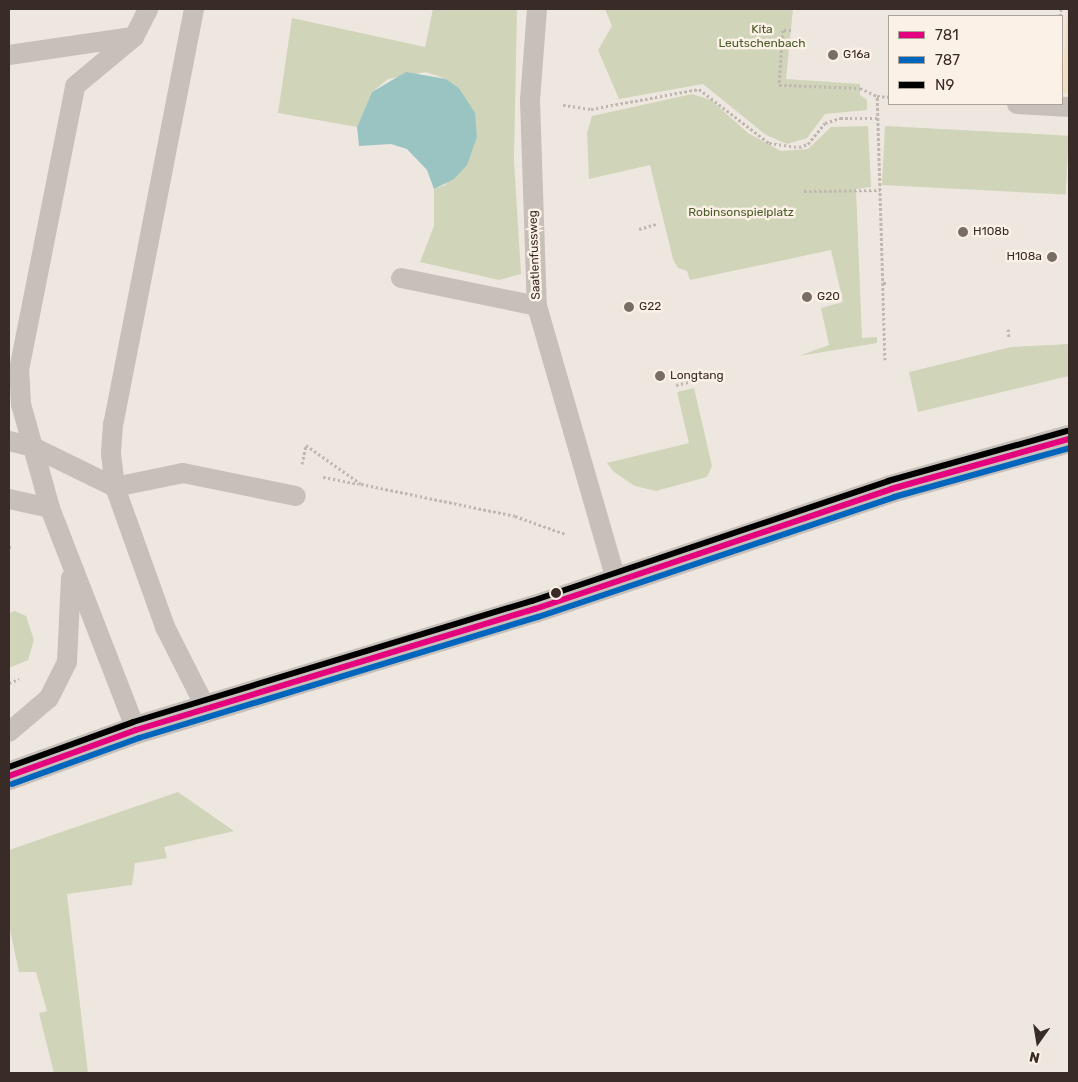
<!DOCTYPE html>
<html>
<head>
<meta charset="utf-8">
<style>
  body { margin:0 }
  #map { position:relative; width:1078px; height:1082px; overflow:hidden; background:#eee7e0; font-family:Rubik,sans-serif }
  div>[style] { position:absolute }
  .green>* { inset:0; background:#d0d4b8; transform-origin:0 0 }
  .sand>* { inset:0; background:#f1dfc4 }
  .water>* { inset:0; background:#9ac4c1 }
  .path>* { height:3px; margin-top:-1.5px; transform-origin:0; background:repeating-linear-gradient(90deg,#c0b7b1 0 2.5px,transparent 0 5px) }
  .service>* { height:20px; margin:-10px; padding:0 10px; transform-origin:10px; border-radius:10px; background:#c7bfb9 }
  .tertiary>* { height:28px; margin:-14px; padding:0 14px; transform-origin:14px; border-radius:14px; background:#c7bfb9 }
  .bus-1>* { height:6px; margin:-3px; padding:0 3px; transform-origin:3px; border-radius:3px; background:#e5007d }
  .bus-2>* { height:6px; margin:-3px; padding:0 3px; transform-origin:3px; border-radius:3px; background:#0065bd }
  .bus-3>* { height:6px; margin:-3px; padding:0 3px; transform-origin:3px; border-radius:3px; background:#000 }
  .dots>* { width:14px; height:14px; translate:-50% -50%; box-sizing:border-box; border:2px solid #fbf1e7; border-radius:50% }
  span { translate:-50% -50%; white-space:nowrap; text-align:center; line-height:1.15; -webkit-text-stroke:5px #fbf1e7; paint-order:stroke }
  .park-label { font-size:12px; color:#4a5a28 }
  .poi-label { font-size:12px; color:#392b27 }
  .left { translate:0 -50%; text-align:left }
  .right { translate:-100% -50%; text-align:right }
  .street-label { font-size:12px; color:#392b27 }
  .frame { position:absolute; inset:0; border:10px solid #392b27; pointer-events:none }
  .legend { position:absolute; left:888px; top:15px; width:175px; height:90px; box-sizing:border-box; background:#fbf1e7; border:1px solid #ada29a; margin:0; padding:6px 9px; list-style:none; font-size:15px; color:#392b27 }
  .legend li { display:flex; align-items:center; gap:10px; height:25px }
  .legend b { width:25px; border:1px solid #ada29a }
  .north { position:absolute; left:1013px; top:1017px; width:50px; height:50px; -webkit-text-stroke:4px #fbf1e7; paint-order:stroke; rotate:193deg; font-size:14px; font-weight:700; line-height:20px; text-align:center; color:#392b27 }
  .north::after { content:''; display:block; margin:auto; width:18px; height:22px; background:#392b27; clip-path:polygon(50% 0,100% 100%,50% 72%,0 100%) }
</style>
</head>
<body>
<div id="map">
  <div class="green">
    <i style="clip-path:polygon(433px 9px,517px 9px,514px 160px,521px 274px,499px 280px,420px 262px,434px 226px,434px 189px,445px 185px,477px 137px,474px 113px,459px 88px,446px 79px,426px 72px,388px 79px,372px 92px,357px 127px,278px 113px,292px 18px,425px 47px)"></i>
    <i style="clip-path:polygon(605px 9px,793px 9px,786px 79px,860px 84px,860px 95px,867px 100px,867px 110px,825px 114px,807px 138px,787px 144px,766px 135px,703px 84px,619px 99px,598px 50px,612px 26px)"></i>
    <i style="clip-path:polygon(692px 94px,711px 100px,748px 133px,781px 151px,808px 149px,831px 127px,868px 126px,871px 187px,856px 189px,862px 338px,877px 337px,877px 343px,799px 356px,829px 345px,821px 308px,843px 302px,831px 250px,690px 280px,687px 271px,678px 268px,673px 259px,650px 165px,589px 179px,587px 133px,592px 116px)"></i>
    <i style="left:885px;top:126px;width:184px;height:59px;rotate:3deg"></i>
    <i style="clip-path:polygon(1069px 344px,1069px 376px,918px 412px,909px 372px,1011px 347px)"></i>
    <i style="clip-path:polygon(694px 388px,712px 466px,707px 477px,656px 491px,635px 486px,614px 472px,607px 463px,689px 443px,677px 392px)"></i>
    <i style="clip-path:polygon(15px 611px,26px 616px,34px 640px,28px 660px,9px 668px,9px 613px)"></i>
    <i style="clip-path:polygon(178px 792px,234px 831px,164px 847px,167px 858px,135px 863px,132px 885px,67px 894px,88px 1073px,54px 1073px,39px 1013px,47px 1011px,36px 972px,19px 972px,9px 925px,9px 850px)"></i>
  </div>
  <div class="sand">
    <i style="clip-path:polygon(1067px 9px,1069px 9px,1069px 94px,1062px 93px)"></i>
  </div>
  <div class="water">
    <i style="clip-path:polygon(406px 72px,446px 79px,459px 88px,475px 113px,477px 137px,467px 165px,454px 179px,434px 189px,427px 170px,407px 149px,391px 144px,359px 146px,357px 127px,372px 92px)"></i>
  </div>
  <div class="path">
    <i style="left:1060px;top:16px;width:7px;rotate:-82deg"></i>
    <i style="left:791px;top:30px;width:8px;rotate:180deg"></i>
    <i style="left:783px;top:30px;width:55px;rotate:94.2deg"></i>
    <i style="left:779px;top:85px;width:81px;rotate:2.1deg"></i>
    <i style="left:860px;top:88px;width:19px;rotate:25deg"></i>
    <i style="left:563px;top:105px;width:28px;rotate:8deg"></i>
    <i style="left:591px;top:109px;width:110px;rotate:-10.5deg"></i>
    <i style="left:699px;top:89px;width:88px;rotate:37.6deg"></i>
    <i style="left:769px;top:143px;width:30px;rotate:8deg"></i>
    <i style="left:799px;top:147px;width:9px;rotate:-18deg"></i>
    <i style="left:808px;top:144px;width:27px;rotate:-51deg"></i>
    <i style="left:825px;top:123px;width:16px;rotate:-18deg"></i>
    <i style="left:840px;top:118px;width:38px"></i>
    <i style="left:804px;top:191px;width:76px;rotate:-0.8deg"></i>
    <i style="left:639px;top:229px;width:18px;rotate:-16deg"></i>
    <i style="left:883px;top:283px;width:5px"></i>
    <i style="left:1008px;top:329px;width:9px;rotate:84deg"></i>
    <i style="left:885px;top:360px;width:264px;rotate:-91.7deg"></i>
    <i style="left:877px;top:96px;width:12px;rotate:5deg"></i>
    <i style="left:676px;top:385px;width:25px;rotate:-14deg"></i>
    <i style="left:302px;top:464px;width:19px;rotate:-78deg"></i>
    <i style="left:306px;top:445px;width:67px;rotate:35.3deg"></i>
    <i style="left:361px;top:484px;width:157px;rotate:11.7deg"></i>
    <i style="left:515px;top:516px;width:53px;rotate:19.8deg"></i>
    <i style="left:323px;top:477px;width:36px;rotate:11deg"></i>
    <i style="left:9px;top:547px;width:2px"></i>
    <i style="left:9px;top:683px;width:11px;rotate:-22deg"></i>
  </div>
  <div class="service">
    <i style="left:194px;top:9px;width:423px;rotate:101deg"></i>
    <i style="left:113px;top:424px;width:30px;rotate:94deg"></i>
    <i style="left:111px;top:454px;width:33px;rotate:83deg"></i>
    <i style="left:115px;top:487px;width:149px;rotate:70.3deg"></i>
    <i style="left:165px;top:627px;width:93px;rotate:63.2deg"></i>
    <i style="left:537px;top:9px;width:91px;rotate:94.4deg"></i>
    <i style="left:530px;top:100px;width:206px;rotate:88.1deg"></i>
    <i style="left:537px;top:306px;width:285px;rotate:73.9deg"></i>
    <i style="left:9px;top:55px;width:125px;rotate:-8.3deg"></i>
    <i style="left:1017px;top:104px;width:52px;rotate:3.3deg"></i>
    <i style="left:401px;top:278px;width:139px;rotate:11.6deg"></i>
    <i style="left:9px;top:441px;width:25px;rotate:14deg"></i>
    <i style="left:33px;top:447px;width:91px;rotate:26deg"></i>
    <i style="left:115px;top:487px;width:69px;rotate:-11.6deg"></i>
    <i style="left:183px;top:473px;width:115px;rotate:11.5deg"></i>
    <i style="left:9px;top:499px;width:42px;rotate:12.4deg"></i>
    <i style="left:136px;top:730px;width:238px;rotate:-111.2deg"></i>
    <i style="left:50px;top:508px;width:108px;rotate:-105.6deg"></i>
    <i style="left:21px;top:404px;width:34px;rotate:-93deg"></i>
    <i style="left:19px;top:370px;width:289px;rotate:-78.8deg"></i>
    <i style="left:75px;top:86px;width:77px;rotate:-39.7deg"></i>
    <i style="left:134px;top:37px;width:31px;rotate:-63deg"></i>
    <i style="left:9px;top:732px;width:52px;rotate:-40.4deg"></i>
    <i style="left:49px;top:698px;width:40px;rotate:-63.4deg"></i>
    <i style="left:67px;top:662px;width:84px;rotate:-87.3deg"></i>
  </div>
  <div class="tertiary">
    <i style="left:9px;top:776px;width:135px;rotate:-19.9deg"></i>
    <i style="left:136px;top:730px;width:417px;rotate:-16.9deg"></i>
    <i style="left:535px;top:609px;width:376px;rotate:-18.6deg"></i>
    <i style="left:891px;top:489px;width:185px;rotate:-15.7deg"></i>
  </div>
  <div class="bus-1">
    <i style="left:9px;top:776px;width:135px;rotate:-19.9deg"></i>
    <i style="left:136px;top:730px;width:417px;rotate:-16.9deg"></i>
    <i style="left:535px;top:609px;width:376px;rotate:-18.6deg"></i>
    <i style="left:891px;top:489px;width:185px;rotate:-15.7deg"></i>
  </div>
  <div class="bus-2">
    <i style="left:12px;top:784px;width:135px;rotate:-19.9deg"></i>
    <i style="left:139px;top:738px;width:417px;rotate:-16.9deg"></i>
    <i style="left:538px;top:617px;width:376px;rotate:-18.6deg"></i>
    <i style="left:894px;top:497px;width:182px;rotate:-15.6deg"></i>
  </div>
  <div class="bus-3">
    <i style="left:9px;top:767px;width:132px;rotate:-19.9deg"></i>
    <i style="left:133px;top:722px;width:417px;rotate:-16.9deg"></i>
    <i style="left:532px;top:601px;width:376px;rotate:-18.6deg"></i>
    <i style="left:888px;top:481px;width:186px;rotate:-15.6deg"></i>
  </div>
  <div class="dots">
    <i style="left:833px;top:55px;background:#786d68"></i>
    <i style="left:963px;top:232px;background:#786d68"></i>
    <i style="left:1052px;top:257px;background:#786d68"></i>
    <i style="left:807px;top:297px;background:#786d68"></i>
    <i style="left:629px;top:307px;background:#786d68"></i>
    <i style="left:660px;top:376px;background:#786d68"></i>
    <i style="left:556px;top:593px;background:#392b27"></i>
  </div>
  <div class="park-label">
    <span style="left:762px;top:37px">Kita<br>Leutschenbach</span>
    <span style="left:741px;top:213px">Robinsonspielplatz</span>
  </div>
  <div class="poi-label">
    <span class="left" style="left:843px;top:55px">G16a</span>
    <span class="left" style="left:973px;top:232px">H108b</span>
    <span class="right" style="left:1042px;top:257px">H108a</span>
    <span class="left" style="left:817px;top:297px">G20</span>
    <span class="left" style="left:639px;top:307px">G22</span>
    <span class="left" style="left:670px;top:376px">Longtang</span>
  </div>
  <div class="street-label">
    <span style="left:535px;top:255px;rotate:-92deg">Saatlenfussweg</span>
  </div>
  <div class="frame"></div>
  <ul class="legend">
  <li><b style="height:6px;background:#e5007d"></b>781</li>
  <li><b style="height:6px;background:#0065bd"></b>787</li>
  <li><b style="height:6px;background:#000"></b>N9</li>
  </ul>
  <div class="north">N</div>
</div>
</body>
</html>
